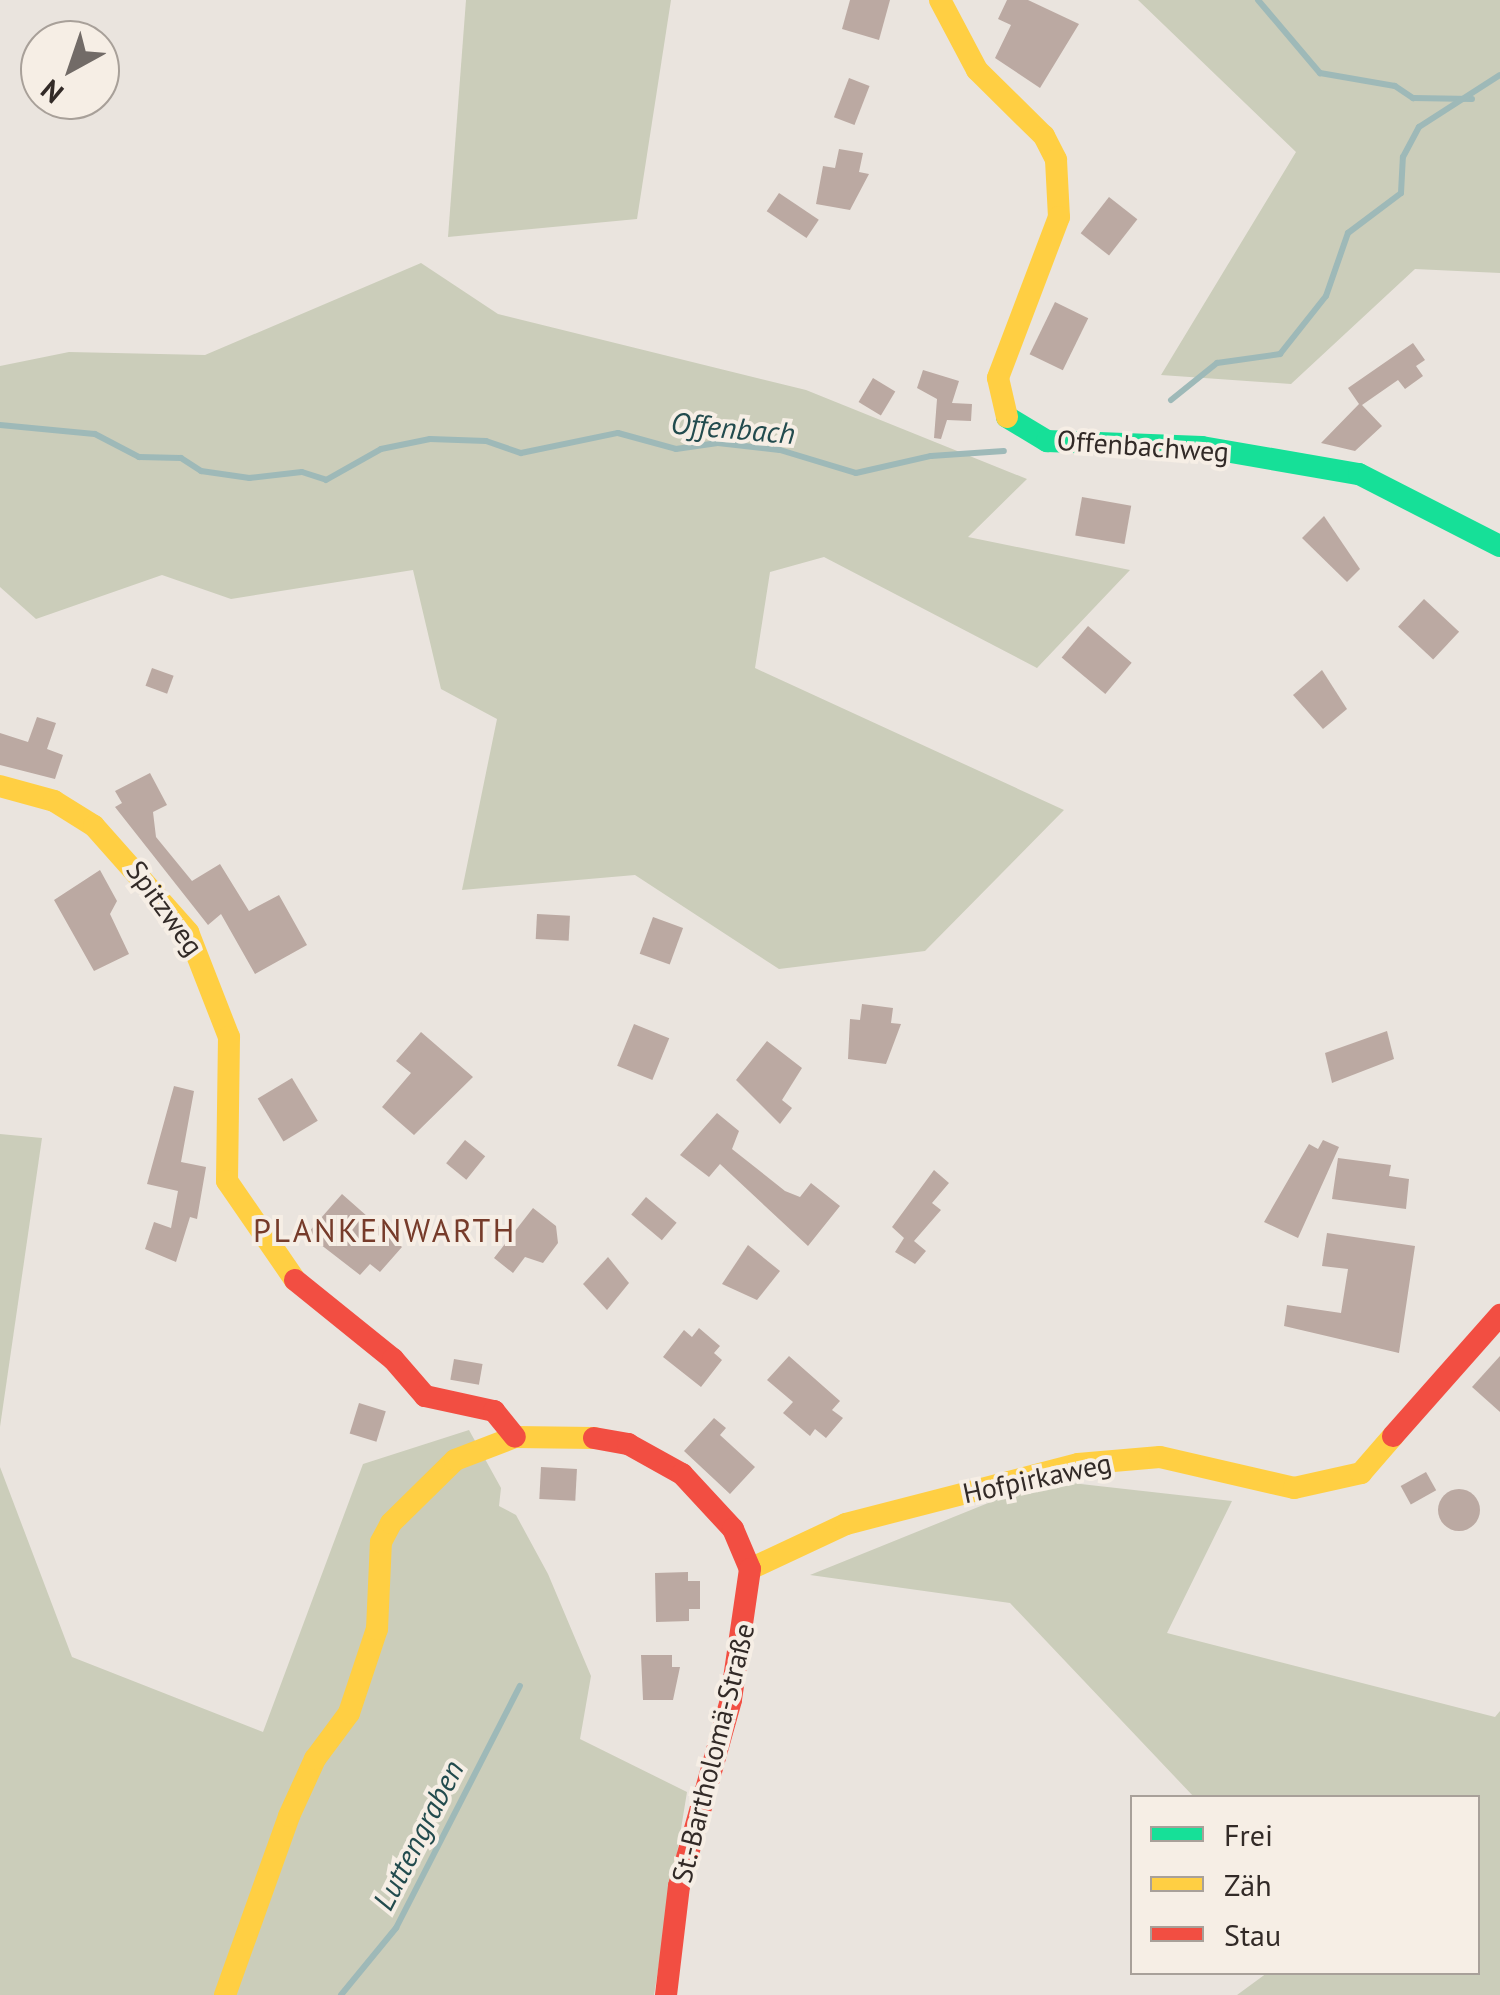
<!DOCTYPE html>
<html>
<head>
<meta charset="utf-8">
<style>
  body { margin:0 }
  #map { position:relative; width:1500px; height:1995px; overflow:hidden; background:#eae4de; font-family:"PT Sans",sans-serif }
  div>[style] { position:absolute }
  .green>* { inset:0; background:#cbcdba }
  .stream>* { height:6px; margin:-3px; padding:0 3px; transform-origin:3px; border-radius:3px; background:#9eb9b8 }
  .building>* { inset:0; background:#bba9a2; transform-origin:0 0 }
  .round { border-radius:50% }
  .fast>* { height:22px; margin:-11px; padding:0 11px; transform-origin:11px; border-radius:11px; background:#16e098 }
  .slow>* { height:22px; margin:-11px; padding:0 11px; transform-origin:11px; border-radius:11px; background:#ffcf43 }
  .jam>* { height:22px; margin:-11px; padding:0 11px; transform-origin:11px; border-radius:11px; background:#f24e42 }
  span { translate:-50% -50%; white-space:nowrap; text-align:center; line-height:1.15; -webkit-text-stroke:8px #f6eee5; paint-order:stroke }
  .street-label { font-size:28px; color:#322a27 }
  .water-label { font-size:30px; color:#224b4e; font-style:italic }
  .quarter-label { font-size:32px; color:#763b2a; letter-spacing:2.5px }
  .legend { position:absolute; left:1130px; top:1795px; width:350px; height:180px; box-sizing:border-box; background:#f6eee5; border:2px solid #a8a099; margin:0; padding:12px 18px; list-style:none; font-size:30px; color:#322a27 }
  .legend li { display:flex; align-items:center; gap:20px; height:50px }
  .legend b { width:50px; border:2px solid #a8a099 }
  .north { position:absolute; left:20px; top:20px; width:100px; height:100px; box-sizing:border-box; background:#f6eee5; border:2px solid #a8a099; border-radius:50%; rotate:220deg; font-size:28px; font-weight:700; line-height:40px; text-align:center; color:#322a27 }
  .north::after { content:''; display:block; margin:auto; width:35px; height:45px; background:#726b67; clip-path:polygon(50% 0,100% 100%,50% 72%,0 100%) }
</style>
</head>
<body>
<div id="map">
  <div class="green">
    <i style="clip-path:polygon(466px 0,671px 0,637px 219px,448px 237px)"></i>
    <i style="clip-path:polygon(1138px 0,1500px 0,1500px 273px,1415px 269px,1291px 384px,1161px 375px,1296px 152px)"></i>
    <i style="clip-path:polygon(421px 263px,498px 314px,806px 390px,1027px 479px,968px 537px,1130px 570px,1037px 668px,824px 557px,770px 572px,755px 668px,1064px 810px,925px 951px,779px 969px,635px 875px,462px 890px,497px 719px,441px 689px,413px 570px,231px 599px,162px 575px,36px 619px,0 587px,0 366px,69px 352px,205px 355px)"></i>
    <i style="clip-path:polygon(0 1134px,42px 1138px,0 1427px)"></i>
    <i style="clip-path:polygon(469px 1430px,501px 1488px,499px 1506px,516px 1515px,548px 1574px,591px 1676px,580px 1739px,687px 1792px,654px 1995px,0 1995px,0 1467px,72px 1657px,263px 1732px,363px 1464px)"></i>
    <i style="clip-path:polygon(1045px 1480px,1232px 1501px,1167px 1633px,1495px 1717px,1500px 1711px,1500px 1995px,1237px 1995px,1267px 1973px,1478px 1972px,1478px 1798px,1194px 1797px,1010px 1603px,810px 1575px)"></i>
  </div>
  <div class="stream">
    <i style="left:1258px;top:0;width:96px;rotate:49.7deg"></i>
    <i style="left:1320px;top:73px;width:76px;rotate:9.8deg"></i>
    <i style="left:1395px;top:86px;width:22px;rotate:34deg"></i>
    <i style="left:1413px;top:98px;width:59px;rotate:1deg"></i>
    <i style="left:1171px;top:400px;width:59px;rotate:-38.8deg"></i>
    <i style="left:1217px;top:363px;width:64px;rotate:-8.1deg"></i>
    <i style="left:1280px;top:354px;width:74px;rotate:-51.6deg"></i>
    <i style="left:1326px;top:296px;width:67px;rotate:-70.8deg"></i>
    <i style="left:1348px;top:233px;width:66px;rotate:-37deg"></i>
    <i style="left:1401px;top:193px;width:36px;rotate:-87deg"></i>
    <i style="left:1403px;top:157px;width:34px;rotate:-62deg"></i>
    <i style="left:1419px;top:127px;width:96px;rotate:-32.7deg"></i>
    <i style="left:0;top:425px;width:95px;rotate:5.4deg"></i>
    <i style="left:95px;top:434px;width:50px;rotate:27.6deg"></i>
    <i style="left:139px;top:457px;width:42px;rotate:1.4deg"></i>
    <i style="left:181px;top:458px;width:24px;rotate:33deg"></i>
    <i style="left:201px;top:471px;width:49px;rotate:8.3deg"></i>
    <i style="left:249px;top:478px;width:53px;rotate:-6.5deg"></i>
    <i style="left:302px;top:472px;width:25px;rotate:18deg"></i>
    <i style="left:326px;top:480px;width:63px;rotate:-29.4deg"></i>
    <i style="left:381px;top:449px;width:50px;rotate:-11.5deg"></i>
    <i style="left:430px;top:439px;width:56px;rotate:2deg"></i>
    <i style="left:486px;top:441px;width:37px;rotate:19deg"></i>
    <i style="left:521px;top:453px;width:99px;rotate:-11.7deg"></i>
    <i style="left:618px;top:433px;width:60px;rotate:15.4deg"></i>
    <i style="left:676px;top:449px;width:42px;rotate:-8.1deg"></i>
    <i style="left:718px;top:443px;width:62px;rotate:6.4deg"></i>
    <i style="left:780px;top:450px;width:79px;rotate:16.8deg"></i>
    <i style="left:856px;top:473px;width:77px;rotate:-12.8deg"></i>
    <i style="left:931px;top:456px;width:73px;rotate:-3.9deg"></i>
    <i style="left:341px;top:1995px;width:87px;rotate:-50.6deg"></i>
    <i style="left:396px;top:1928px;width:272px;rotate:-62.9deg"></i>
  </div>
  <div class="building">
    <i style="clip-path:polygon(850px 0,890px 0,879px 40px,842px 29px)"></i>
    <i style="clip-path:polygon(1007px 0,1028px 0,1079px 24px,1040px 88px,995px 58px,1011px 25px,998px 19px)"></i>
    <i style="left:849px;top:78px;width:22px;height:42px;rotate:21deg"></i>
    <i style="clip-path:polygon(839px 149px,863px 153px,859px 172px,869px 174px,850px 210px,816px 204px,823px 166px,835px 168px)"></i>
    <i style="left:779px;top:193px;width:48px;height:22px;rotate:34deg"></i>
    <i style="left:1109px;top:197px;width:36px;height:46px;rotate:38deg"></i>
    <i style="left:1055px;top:302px;width:37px;height:58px;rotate:26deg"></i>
    <i style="clip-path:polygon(1413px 343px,1425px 360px,1416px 366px,1423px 376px,1405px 389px,1398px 380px,1362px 405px,1382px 426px,1355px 451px,1321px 443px,1359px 404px,1348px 388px)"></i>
    <i style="clip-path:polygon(923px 370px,959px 381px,952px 403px,972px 404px,971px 421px,947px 420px,941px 439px,934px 438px,937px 399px,917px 388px)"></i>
    <i style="left:873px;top:378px;width:26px;height:28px;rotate:31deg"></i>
    <i style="left:1082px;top:497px;width:50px;height:39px;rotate:10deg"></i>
    <i style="clip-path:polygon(1324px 516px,1360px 569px,1347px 582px,1302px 538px)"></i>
    <i style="left:1424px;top:599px;width:48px;height:38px;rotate:43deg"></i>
    <i style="left:1088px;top:626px;width:57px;height:41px;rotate:40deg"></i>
    <i style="left:152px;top:668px;width:23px;height:19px;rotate:20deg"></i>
    <i style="clip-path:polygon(1322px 670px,1347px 709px,1323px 729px,1293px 695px)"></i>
    <i style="clip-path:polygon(37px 717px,56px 723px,47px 749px,63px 755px,55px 779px,0 765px,0 733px,28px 742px)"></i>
    <i style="clip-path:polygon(150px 773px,167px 805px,153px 812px,156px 837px,192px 881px,220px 864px,249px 911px,279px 895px,307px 945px,255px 974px,221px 914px,208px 925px,115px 807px,122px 803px,115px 791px)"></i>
    <i style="clip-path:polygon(100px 870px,117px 901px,110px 914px,129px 954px,94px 971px,54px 900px)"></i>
    <i style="left:537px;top:914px;width:33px;height:25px;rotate:3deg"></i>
    <i style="left:653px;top:917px;width:32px;height:39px;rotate:20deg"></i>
    <i style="clip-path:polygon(862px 1004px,893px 1008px,891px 1023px,901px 1024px,886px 1064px,848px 1059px,850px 1019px,860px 1020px)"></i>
    <i style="left:634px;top:1024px;width:38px;height:45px;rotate:22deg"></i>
    <i style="clip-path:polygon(1387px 1031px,1394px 1059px,1332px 1083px,1325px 1053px)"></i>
    <i style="clip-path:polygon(421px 1032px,473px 1077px,414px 1135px,382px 1107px,411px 1073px,396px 1061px)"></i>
    <i style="clip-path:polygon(767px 1041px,802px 1068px,782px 1100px,792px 1108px,780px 1124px,736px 1080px)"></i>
    <i style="left:292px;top:1078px;width:50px;height:40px;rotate:59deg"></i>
    <i style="clip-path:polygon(174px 1086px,194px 1091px,181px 1162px,206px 1167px,197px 1219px,190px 1217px,176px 1262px,145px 1249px,154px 1222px,171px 1228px,178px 1191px,147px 1184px)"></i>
    <i style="clip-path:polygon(717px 1113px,739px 1131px,732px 1149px,785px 1191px,800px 1197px,811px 1183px,840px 1206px,808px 1246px,720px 1164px,709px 1177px,680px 1155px)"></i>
    <i style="left:465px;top:1140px;width:26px;height:30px;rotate:39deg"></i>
    <i style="clip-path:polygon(1323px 1140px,1339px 1147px,1298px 1238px,1264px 1222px,1309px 1144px,1318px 1149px)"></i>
    <i style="clip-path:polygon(1338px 1158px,1391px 1165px,1389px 1176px,1409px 1179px,1406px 1209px,1332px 1199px)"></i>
    <i style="clip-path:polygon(934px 1170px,949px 1183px,932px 1203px,941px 1210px,914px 1241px,926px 1251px,915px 1264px,895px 1252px,904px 1238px,892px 1227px)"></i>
    <i style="clip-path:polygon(342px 1194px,402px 1247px,380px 1272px,370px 1264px,360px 1275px,307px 1234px)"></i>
    <i style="left:646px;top:1197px;width:40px;height:23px;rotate:40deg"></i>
    <i style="clip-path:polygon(533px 1208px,556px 1226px,558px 1243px,543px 1263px,525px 1257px,513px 1273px,494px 1258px)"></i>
    <i style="clip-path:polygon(1327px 1233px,1415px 1246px,1399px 1353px,1284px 1326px,1287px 1305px,1341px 1313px,1348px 1269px,1322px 1266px)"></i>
    <i style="clip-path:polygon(748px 1245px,780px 1271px,757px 1300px,722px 1284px)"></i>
    <i style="clip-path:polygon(608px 1257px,629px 1283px,607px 1310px,583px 1284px)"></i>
    <i style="clip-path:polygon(699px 1328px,720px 1346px,714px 1353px,722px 1360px,701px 1387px,663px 1357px,684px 1330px,692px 1337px)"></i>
    <i style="clip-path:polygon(789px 1356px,840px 1401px,832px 1410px,843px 1418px,826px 1438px,815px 1429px,810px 1436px,783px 1413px,793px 1402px,767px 1380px)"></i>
    <i style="clip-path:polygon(1500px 1356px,1500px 1412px,1472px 1387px)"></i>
    <i style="left:454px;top:1359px;width:29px;height:21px;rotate:10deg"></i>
    <i style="left:359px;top:1403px;width:28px;height:32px;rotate:17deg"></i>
    <i style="clip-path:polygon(714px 1418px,726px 1428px,720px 1435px,755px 1467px,730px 1494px,684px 1451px)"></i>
    <i style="left:541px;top:1467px;width:36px;height:32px;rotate:3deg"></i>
    <i style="left:1426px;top:1472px;width:21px;height:29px;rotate:61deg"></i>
    <i class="round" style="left:1438px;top:1489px;width:42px;height:42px"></i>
    <i style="clip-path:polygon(688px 1572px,688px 1581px,700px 1581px,700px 1609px,689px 1609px,689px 1621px,656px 1622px,655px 1573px)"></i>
    <i style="clip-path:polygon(641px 1655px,672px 1655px,672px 1667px,680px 1667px,673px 1700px,643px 1700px)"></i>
  </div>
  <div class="fast">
    <i style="left:1007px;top:417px;width:47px;rotate:31deg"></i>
    <i style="left:1047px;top:441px;width:155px;rotate:2.2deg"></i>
    <i style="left:1202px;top:447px;width:159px;rotate:9.8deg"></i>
    <i style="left:1359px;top:474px;width:158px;rotate:27.1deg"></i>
  </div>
  <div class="slow">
    <i style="left:940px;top:0;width:79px;rotate:62.1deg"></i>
    <i style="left:977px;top:70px;width:94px;rotate:44.6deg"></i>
    <i style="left:1044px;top:136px;width:27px;rotate:63deg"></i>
    <i style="left:1056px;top:160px;width:57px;rotate:87deg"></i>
    <i style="left:1059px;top:217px;width:172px;rotate:110.8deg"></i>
    <i style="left:998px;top:378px;width:40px;rotate:77deg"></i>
    <i style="left:0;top:786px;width:56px;rotate:15.5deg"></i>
    <i style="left:54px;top:801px;width:47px;rotate:32deg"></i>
    <i style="left:94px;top:826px;width:142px;rotate:48.4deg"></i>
    <i style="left:188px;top:932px;width:113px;rotate:68.7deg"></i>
    <i style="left:229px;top:1037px;width:144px;rotate:90.8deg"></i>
    <i style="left:227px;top:1181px;width:120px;rotate:55.5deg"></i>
    <i style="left:750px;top:1569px;width:106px;rotate:-25.1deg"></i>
    <i style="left:846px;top:1524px;width:240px;rotate:-14.5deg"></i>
    <i style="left:1078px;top:1464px;width:82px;rotate:-4.9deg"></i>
    <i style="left:1160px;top:1457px;width:138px;rotate:13deg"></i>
    <i style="left:1294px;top:1488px;width:69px;rotate:-12.6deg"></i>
    <i style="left:1361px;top:1473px;width:49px;rotate:-49.1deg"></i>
    <i style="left:225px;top:1995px;width:190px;rotate:-70.3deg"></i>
    <i style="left:289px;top:1816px;width:63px;rotate:-65.5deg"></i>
    <i style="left:315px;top:1759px;width:57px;rotate:-53.5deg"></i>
    <i style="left:349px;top:1713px;width:89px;rotate:-71.6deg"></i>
    <i style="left:377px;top:1629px;width:87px;rotate:-87.4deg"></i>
    <i style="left:381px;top:1542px;width:21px;rotate:-62deg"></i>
    <i style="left:391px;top:1523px;width:90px;rotate:-44.5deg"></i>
    <i style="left:455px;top:1460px;width:64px;rotate:-21deg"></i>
    <i style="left:515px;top:1437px;width:79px;rotate:0.7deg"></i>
  </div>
  <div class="jam">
    <i style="left:295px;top:1280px;width:126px;rotate:38.9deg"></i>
    <i style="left:393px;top:1359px;width:49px;rotate:49.1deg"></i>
    <i style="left:425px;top:1396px;width:71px;rotate:12.3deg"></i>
    <i style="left:494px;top:1411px;width:33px;rotate:51deg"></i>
    <i style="left:1393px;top:1436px;width:162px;rotate:-48.5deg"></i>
    <i style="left:594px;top:1438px;width:35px;rotate:10deg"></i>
    <i style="left:628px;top:1444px;width:62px;rotate:29.1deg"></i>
    <i style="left:682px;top:1474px;width:75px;rotate:47.2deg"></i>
    <i style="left:733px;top:1529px;width:43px;rotate:67deg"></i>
    <i style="left:750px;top:1569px;width:132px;rotate:98.3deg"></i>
    <i style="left:731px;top:1700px;width:193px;rotate:105.6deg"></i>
    <i style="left:679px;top:1886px;width:110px;rotate:96.8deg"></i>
  </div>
  <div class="street-label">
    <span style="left:1143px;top:446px;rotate:4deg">Offenbachweg</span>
    <span style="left:165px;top:908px;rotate:54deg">Spitzweg</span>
    <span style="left:1037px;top:1478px;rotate:-12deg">Hofpirkaweg</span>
    <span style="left:713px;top:1753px;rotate:-76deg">St.-Bartholomä-Straße</span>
  </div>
  <div class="water-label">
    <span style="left:733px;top:428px;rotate:5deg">Offenbach</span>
    <span style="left:418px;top:1835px;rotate:-63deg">Luttengraben</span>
  </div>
  <div class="quarter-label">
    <span style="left:385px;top:1230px">PLANKENWARTH</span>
  </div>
  <ul class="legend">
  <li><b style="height:12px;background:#16e098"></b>Frei</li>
  <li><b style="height:12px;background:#ffcf43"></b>Zäh</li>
  <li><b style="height:12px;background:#f24e42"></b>Stau</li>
  </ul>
  <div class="north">N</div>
</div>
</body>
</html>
